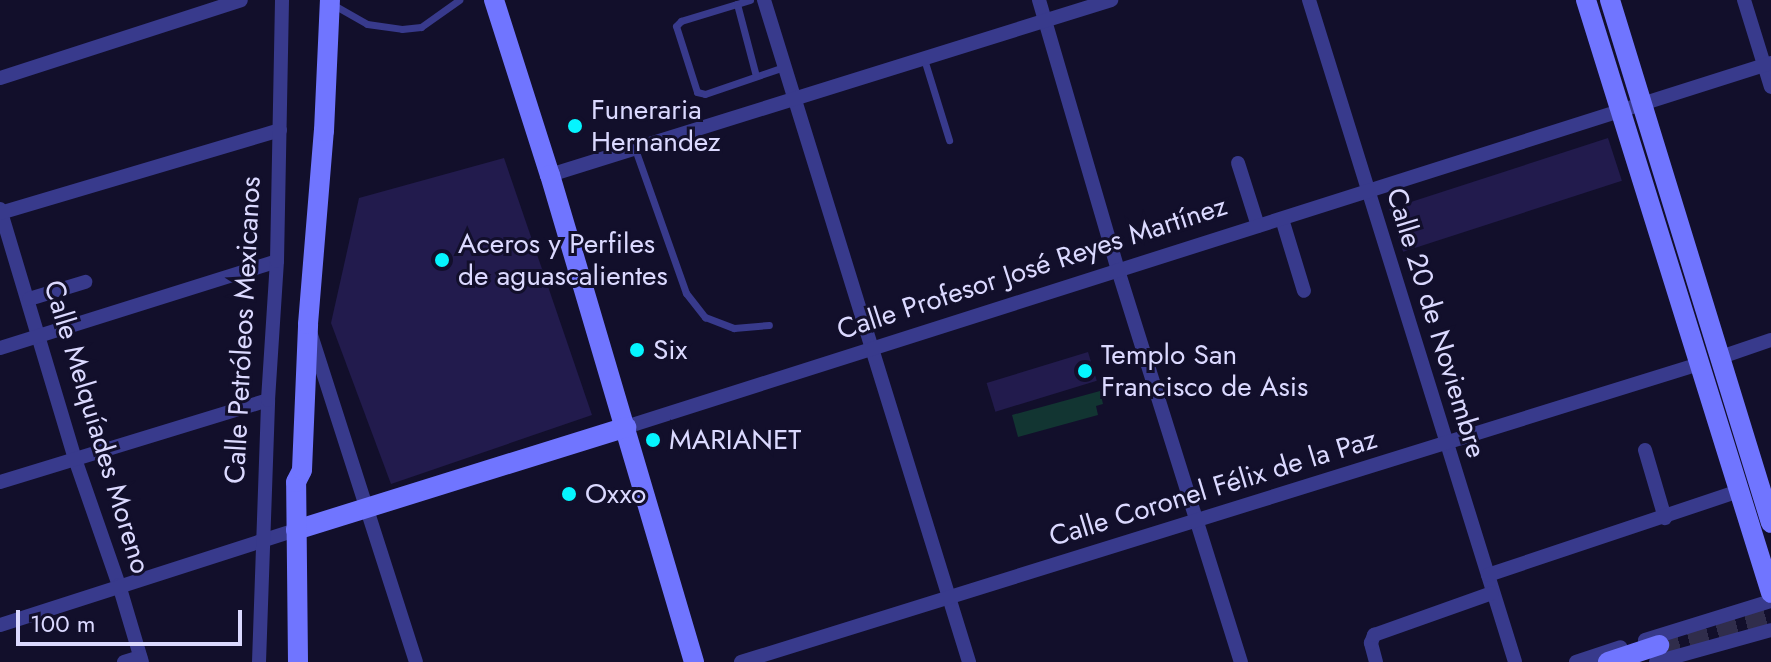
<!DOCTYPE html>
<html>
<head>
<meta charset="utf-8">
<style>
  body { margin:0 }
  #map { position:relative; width:1771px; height:662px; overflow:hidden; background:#120f2b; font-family:Jost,sans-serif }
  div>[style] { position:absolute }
  .green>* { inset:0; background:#123532 }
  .building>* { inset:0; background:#221b4d; transform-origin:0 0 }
  .secondary-tunnel>* { height:20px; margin-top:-10px; transform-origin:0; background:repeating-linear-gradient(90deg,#302d4b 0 20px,transparent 0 30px) }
  .lane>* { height:7px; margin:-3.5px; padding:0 3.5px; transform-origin:3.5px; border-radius:3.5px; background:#383a8c }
  .street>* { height:14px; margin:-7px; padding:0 7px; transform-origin:7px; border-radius:7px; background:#383a8c }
  .secondary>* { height:20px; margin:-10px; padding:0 10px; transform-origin:10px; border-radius:10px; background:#7075ff }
  .dots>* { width:22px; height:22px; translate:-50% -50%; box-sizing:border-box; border:4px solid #120f2b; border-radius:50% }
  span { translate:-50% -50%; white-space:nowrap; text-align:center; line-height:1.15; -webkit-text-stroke:6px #120f2b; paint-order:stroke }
  .poi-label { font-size:28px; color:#dbd9ff }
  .left { translate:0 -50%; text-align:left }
  .street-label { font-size:28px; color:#dbd9ff }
  .scale { position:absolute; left:16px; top:610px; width:226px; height:36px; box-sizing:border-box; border:4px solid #dbd9ff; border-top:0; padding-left:10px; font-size:24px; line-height:28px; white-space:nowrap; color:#dbd9ff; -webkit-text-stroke:6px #120f2b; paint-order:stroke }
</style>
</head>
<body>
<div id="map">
  <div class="green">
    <i style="clip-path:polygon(1100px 391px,1103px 404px,1096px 406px,1098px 415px,1018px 437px,1012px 415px)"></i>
  </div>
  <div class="building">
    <i style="left:1608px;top:138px;width:45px;height:230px;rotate:72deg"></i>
    <i style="clip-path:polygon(504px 158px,592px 415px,391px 484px,331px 323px,359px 198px)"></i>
    <i style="left:1088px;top:352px;width:30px;height:106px;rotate:73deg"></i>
  </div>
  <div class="secondary-tunnel">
    <i style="left:1659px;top:645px;width:116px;rotate:-15deg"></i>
  </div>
  <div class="lane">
    <i style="left:750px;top:0;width:72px;rotate:163.1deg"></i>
    <i style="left:681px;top:21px;width:7px;rotate:135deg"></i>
    <i style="left:676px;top:26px;width:69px;rotate:72.3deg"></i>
    <i style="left:697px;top:92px;width:8px;rotate:14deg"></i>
    <i style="left:705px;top:94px;width:83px;rotate:-18.9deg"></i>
    <i style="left:332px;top:4px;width:40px;rotate:29.7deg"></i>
    <i style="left:367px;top:24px;width:35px;rotate:8deg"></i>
    <i style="left:402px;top:29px;width:19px;rotate:-6deg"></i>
    <i style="left:421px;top:27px;width:47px;rotate:-35.4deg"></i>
    <i style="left:737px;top:4px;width:74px;rotate:75.2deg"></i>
    <i style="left:924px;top:59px;width:85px;rotate:72.8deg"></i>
    <i style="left:635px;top:149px;width:153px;rotate:70.5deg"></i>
    <i style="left:686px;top:293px;width:31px;rotate:52deg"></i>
    <i style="left:705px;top:317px;width:31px;rotate:21deg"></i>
    <i style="left:734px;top:328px;width:35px;rotate:-5deg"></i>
  </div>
  <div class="street">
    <i style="left:764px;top:0;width:693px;rotate:72.79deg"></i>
    <i style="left:1039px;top:0;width:281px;rotate:73.7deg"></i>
    <i style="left:1118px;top:270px;width:411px;rotate:72.6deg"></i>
    <i style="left:1309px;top:0;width:693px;rotate:72.71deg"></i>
    <i style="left:1744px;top:0;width:91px;rotate:72.8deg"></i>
    <i style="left:0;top:78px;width:253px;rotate:-17.9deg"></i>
    <i style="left:1238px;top:163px;width:66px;rotate:72.4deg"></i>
    <i style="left:550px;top:175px;width:588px;rotate:-17.32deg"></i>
    <i style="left:0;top:209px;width:261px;rotate:73.3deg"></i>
    <i style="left:75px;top:459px;width:133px;rotate:70.8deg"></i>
    <i style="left:119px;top:585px;width:80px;rotate:73.4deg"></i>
    <i style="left:0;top:213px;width:292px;rotate:-16.5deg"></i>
    <i style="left:1282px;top:219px;width:75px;rotate:73deg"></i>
    <i style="left:29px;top:299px;width:59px;rotate:-16.9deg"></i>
    <i style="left:311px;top:335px;width:343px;rotate:72.2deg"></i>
    <i style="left:0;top:348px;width:290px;rotate:-17.4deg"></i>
    <i style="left:1721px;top:357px;width:53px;rotate:-18.8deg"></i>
    <i style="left:626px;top:427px;width:1201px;rotate:-17.64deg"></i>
    <i style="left:1645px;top:450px;width:71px;rotate:73.6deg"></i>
    <i style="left:0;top:482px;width:280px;rotate:-17deg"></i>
    <i style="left:1488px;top:575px;width:265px;rotate:-18.5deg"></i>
    <i style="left:0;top:625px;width:311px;rotate:-17.8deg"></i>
    <i style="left:1645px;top:640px;width:132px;rotate:-17.2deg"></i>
    <i style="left:124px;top:662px;width:17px;rotate:-17deg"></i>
    <i style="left:259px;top:662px;width:262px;rotate:-88deg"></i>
    <i style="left:268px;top:400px;width:139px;rotate:-86.3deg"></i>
    <i style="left:277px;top:261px;width:261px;rotate:-88.9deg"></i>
    <i style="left:741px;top:662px;width:1003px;rotate:-17.28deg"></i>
    <i style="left:1376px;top:662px;width:20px;rotate:-105deg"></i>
    <i style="left:1371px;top:643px;width:9px;rotate:-69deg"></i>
    <i style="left:1374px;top:635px;width:125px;rotate:-19.6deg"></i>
    <i style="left:1576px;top:662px;width:47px;rotate:-18.4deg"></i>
    <i style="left:1656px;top:662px;width:119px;rotate:-15.5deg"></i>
  </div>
  <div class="secondary">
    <i style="left:494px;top:0;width:184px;rotate:72.3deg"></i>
    <i style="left:550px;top:175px;width:508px;rotate:73.53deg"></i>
    <i style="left:1586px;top:0;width:621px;rotate:72.67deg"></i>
    <i style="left:1610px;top:0;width:547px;rotate:72.89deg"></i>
    <i style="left:296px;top:530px;width:346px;rotate:-17.3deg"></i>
    <i style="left:298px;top:662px;width:180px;rotate:-90.6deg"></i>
    <i style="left:296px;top:482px;width:13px;rotate:-63deg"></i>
    <i style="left:302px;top:470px;width:146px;rotate:-87.6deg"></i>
    <i style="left:308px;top:324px;width:194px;rotate:-85.3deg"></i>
    <i style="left:324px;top:131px;width:131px;rotate:-87.4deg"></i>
    <i style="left:1608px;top:662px;width:54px;rotate:-18.4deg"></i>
  </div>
  <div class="dots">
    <i style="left:575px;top:126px;background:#05f5ff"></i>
    <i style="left:442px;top:260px;background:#05f5ff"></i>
    <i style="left:637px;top:350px;background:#05f5ff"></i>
    <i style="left:1085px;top:371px;background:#05f5ff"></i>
    <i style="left:653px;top:440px;background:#05f5ff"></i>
    <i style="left:569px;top:494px;background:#05f5ff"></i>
  </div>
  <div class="poi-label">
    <span class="left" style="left:591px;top:126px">Funeraria<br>Hernandez</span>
    <span class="left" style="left:458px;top:260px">Aceros y Perfiles<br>de aguascalientes</span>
    <span class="left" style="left:653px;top:350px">Six</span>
    <span class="left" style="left:1101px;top:371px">Templo San<br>Francisco de Asis</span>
    <span class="left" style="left:669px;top:440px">MARIANET</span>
    <span class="left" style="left:585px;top:494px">Oxxo</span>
  </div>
  <div class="street-label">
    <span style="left:1032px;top:268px;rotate:-18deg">Calle Profesor José Reyes Martínez</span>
    <span style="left:1436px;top:323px;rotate:73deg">Calle 20 de Noviembre</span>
    <span style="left:243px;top:330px;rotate:-87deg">Calle Petróleos Mexicanos</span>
    <span style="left:97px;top:427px;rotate:73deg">Calle Melquíades Moreno</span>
    <span style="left:1213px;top:488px;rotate:-17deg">Calle Coronel Félix de la Paz</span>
  </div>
  <div class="scale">100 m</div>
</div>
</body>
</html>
